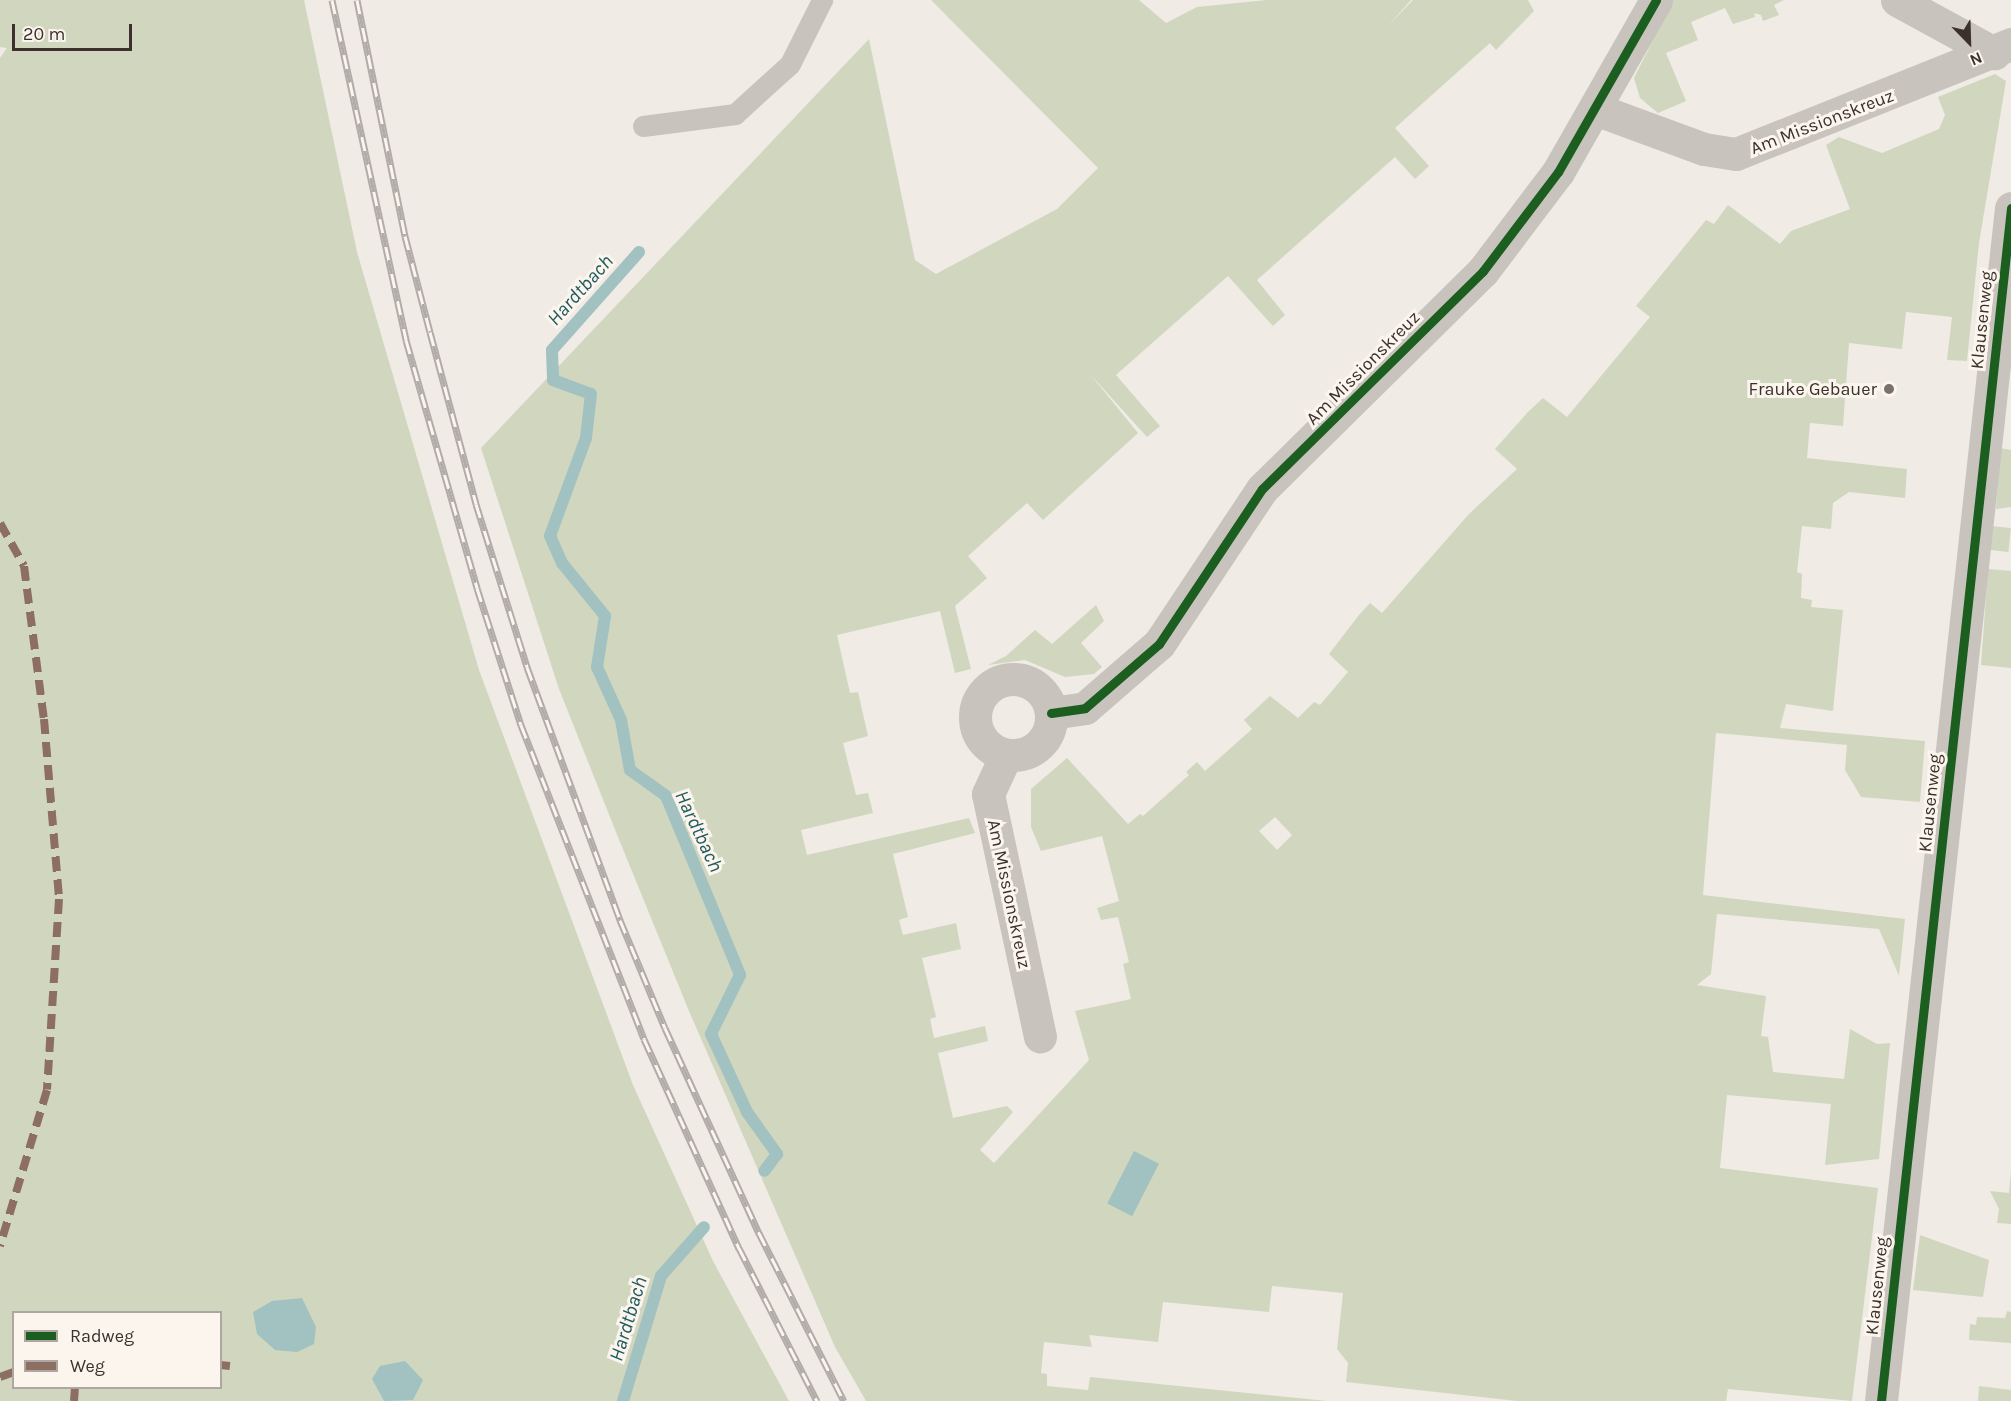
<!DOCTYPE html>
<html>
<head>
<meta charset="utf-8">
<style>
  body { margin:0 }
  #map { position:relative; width:2011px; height:1401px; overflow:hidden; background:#f0ebe5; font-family:Karla,sans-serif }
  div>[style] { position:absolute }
  .green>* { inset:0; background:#d1d6bf; transform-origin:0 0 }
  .water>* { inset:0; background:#a1c2c1; transform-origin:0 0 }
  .stream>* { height:12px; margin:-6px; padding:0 6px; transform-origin:6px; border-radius:6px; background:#a1c2c1 }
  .lane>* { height:21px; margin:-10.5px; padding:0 10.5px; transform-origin:10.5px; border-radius:10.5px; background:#c9c3be }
  .street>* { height:33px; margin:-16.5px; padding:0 16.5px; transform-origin:16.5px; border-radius:16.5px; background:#c9c3be }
  .street>.ring { margin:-16.5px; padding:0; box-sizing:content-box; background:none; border:33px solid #c9c3be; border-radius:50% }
  .rail>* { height:7px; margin-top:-3.5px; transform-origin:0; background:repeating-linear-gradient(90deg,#fbf5ee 0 14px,#b1aca8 0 28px); box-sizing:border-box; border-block:2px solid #b1aca8 }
  .quiet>* { height:8px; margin-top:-4px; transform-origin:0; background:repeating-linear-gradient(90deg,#8d6e63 0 15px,transparent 0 23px) }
  .cycleway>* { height:9px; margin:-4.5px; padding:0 4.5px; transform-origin:4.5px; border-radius:4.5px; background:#1b5e20 }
  .dots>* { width:16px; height:16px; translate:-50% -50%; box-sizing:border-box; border:3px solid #fbf5ee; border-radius:50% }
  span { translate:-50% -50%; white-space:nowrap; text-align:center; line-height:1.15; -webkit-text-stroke:6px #fbf5ee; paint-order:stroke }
  .street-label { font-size:18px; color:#3b302b }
  .poi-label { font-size:18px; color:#3b302b }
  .right { translate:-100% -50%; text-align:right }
  .water-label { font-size:20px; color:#1f5a5e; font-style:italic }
  .legend { position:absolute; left:12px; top:1311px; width:210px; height:78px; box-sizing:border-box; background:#fbf5ee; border:2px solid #aea6a0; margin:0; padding:8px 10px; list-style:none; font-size:18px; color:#3b302b }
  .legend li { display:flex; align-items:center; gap:12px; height:30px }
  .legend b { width:30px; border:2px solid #aea6a0 }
  .north { position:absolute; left:1939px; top:12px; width:60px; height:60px; -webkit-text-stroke:4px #fbf5ee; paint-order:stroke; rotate:157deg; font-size:16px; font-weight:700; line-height:24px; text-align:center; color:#3b302b }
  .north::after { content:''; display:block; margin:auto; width:21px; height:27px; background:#3b302b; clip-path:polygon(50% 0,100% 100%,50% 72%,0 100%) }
  .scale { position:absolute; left:12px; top:24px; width:120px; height:27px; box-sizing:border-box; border:3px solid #3b302b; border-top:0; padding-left:8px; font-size:18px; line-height:21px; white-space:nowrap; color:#3b302b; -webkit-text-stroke:4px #fbf5ee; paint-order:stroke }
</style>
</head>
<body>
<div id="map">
  <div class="green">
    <i style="clip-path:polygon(evenodd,0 0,304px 0,357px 252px,479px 670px,633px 1085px,713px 1261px,789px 1401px,0 1401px,0 58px,7px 48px,0 47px,0 0,14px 1312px,220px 1312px,220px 1388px,14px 1388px,14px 1312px)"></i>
    <i style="clip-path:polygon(evenodd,931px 0,1139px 0,1166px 23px,1197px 7px,1267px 0,1411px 0,1388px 26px,1413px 0,1528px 0,1534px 11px,1496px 50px,1490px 43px,1395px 128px,1429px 166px,1415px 179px,1395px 157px,1257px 280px,1285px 315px,1273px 326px,1228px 276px,1116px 375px,1160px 426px,1147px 437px,1090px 374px,1138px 433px,1043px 520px,1027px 503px,968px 556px,987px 578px,955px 606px,971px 669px,955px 673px,940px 611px,837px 635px,850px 693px,858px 692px,868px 736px,843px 743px,856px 795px,868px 793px,873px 813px,801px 830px,807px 855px,969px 818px,975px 833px,893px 854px,908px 917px,899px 920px,903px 935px,956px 923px,961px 949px,922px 958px,936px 1017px,930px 1019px,934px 1038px,985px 1026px,988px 1041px,938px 1053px,953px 1118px,1007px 1106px,1013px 1112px,980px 1150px,994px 1163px,1089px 1060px,1075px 1011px,1131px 999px,1123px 964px,1129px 962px,1118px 917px,1101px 920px,1097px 908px,1119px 901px,1102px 836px,1041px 851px,1031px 827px,1031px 789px,1067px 758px,1128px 824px,1140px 814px,1143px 816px,1189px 775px,1186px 772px,1197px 762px,1205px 771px,1252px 729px,1244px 720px,1270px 696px,1298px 718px,1314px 702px,1320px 705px,1348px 672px,1329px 654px,1359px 615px,1370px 603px,1382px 613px,1469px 514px,1517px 469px,1495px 449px,1527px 413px,1543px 398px,1567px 417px,1650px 317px,1636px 306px,1706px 220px,1714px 224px,1728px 205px,1780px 244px,1791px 231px,1850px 209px,1826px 145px,1839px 137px,1882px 153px,1939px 129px,1945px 115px,1938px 97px,1995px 74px,2006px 81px,1979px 243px,1967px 361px,1947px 360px,1952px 317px,1906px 312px,1902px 349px,1849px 343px,1843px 426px,1810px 423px,1807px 458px,1907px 469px,1905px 498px,1849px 492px,1833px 503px,1831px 529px,1802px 526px,1797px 572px,1802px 574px,1801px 598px,1812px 600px,1811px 607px,1843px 610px,1833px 711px,1786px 704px,1780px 728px,1925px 741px,1920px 802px,1861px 797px,1845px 770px,1847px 745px,1716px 733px,1703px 895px,1905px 919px,1899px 976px,1879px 929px,1717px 914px,1711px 974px,1697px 985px,1766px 996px,1761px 1036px,1768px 1037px,1773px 1072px,1844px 1079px,1850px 1029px,1877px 1044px,1890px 1043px,1879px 1159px,1825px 1165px,1831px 1104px,1727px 1095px,1720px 1168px,1878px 1188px,1852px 1401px,1728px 1389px,1726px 1401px,1517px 1401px,1346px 1382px,1348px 1363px,1337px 1349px,1343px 1293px,1272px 1286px,1269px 1312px,1163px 1302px,1158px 1342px,1089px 1335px,1092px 1347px,1044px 1342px,1041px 1373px,1047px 1374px,1047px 1386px,1088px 1390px,1090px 1377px,1327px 1401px,866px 1401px,835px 1347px,689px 1011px,618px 837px,559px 689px,481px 448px,869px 39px,915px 260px,936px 274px,1057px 209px,1098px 168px,931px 0,1275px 817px,1292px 835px,1277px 850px,1259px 831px,1275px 817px)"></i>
    <i style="clip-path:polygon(1673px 0,1784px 0,1774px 5px,1779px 15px,1763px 21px,1761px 15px,1754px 13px,1755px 17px,1733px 24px,1725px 8px,1691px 22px,1698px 40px,1666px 53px,1686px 101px,1658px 113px,1640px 98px,1634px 78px)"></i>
    <i style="clip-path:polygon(2000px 448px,2011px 450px,2011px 507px,1996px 509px)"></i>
    <i style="left:1991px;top:526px;width:20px;height:24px;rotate:6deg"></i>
    <i style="clip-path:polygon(1988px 569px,2011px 571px,2011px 668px,1981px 665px)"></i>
    <i style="clip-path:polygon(1096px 605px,1104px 621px,1081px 643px,1102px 667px,1094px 674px,1065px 677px,1025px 660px,988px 665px,1006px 656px,1035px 630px,1052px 644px)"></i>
    <i style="clip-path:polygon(2011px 1172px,2011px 1224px,1997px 1223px,1999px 1209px,1990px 1191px,2009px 1193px)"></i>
    <i style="clip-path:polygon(1920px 1235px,1989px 1260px,1983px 1297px,1913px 1290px)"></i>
    <i style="clip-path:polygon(2007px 1311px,2011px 1312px,2011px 1343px,1969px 1340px,1970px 1324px,1976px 1325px,1977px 1317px,2005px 1318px)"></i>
    <i style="clip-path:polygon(1979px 1386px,2011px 1390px,2011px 1401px,1978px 1401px)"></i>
  </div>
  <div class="water">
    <i style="left:1134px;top:1151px;width:28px;height:59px;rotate:27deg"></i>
    <i style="clip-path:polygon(302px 1298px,316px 1327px,314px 1344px,297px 1352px,275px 1350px,257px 1334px,253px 1312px,272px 1301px)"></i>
    <i style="clip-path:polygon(405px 1361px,423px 1380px,413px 1400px,384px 1401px,372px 1379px,380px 1366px)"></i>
  </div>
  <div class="stream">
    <i style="left:639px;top:252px;width:131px;rotate:131.6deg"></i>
    <i style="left:552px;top:350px;width:30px;rotate:88deg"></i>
    <i style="left:553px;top:380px;width:40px;rotate:20.2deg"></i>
    <i style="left:591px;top:394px;width:44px;rotate:96.5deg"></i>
    <i style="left:586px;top:438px;width:104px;rotate:110.2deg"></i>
    <i style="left:550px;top:536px;width:30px;rotate:66deg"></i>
    <i style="left:562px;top:563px;width:68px;rotate:50.9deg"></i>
    <i style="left:605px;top:616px;width:52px;rotate:98.9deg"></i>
    <i style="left:597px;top:667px;width:58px;rotate:65.6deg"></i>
    <i style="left:621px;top:720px;width:51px;rotate:79.8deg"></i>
    <i style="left:630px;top:770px;width:44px;rotate:35.8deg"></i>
    <i style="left:666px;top:796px;width:194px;rotate:67.5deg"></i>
    <i style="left:740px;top:975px;width:66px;rotate:116.2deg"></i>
    <i style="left:711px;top:1034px;width:86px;rotate:65.2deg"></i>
    <i style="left:747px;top:1112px;width:52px;rotate:54.5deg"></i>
    <i style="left:777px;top:1154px;width:21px;rotate:127deg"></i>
    <i style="left:623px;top:1401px;width:131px;rotate:-73.1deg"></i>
    <i style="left:661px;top:1276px;width:65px;rotate:-48.7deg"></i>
  </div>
  <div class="lane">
    <i style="left:643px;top:126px;width:93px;rotate:-7.4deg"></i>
    <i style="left:735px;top:114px;width:74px;rotate:-42.3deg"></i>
    <i style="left:790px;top:64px;width:72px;rotate:-63.4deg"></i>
  </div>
  <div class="street">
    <i style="left:1897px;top:0;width:111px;rotate:28.7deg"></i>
    <i style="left:1595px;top:109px;width:116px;rotate:20.2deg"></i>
    <i style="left:1704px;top:149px;width:32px;rotate:9deg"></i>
    <i style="left:1736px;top:154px;width:296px;rotate:-21.8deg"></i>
    <i class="ring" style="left:975px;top:679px;width:43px;height:43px"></i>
    <i style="left:1051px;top:713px;width:34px;rotate:-8deg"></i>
    <i style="left:1085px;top:708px;width:98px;rotate:-40.9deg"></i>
    <i style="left:1159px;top:644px;width:186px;rotate:-56.4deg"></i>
    <i style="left:1262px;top:489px;width:310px;rotate:-44.6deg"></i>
    <i style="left:1483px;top:271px;width:124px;rotate:-52.9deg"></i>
    <i style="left:1558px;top:172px;width:198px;rotate:-60.3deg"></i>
    <i style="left:1006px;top:755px;width:43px;rotate:114.8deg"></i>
    <i style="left:988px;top:794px;width:248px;rotate:77.9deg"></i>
    <i style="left:1881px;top:1401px;width:1200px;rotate:-83.78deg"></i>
  </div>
  <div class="rail">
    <i style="left:332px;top:0;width:348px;rotate:77.7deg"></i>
    <i style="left:406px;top:340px;width:258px;rotate:74deg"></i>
    <i style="left:477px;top:588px;width:144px;rotate:72.2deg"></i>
    <i style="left:521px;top:725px;width:337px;rotate:68.6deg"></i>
    <i style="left:644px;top:1039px;width:230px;rotate:65.6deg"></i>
    <i style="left:739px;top:1248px;width:172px;rotate:63deg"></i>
    <i style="left:357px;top:0;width:241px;rotate:78.5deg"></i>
    <i style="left:405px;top:236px;width:99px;rotate:75.4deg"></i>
    <i style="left:430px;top:332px;width:178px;rotate:75deg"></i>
    <i style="left:476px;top:504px;width:171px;rotate:72.6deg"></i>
    <i style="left:527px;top:667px;width:270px;rotate:69.8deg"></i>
    <i style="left:620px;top:920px;width:117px;rotate:67.4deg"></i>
    <i style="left:665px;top:1028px;width:226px;rotate:65.4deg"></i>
    <i style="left:759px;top:1233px;width:188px;rotate:63.2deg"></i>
  </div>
  <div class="quiet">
    <i style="left:0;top:523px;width:49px;rotate:60.8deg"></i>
    <i style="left:24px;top:566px;width:154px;rotate:82.6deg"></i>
    <i style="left:44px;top:719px;width:181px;rotate:85.2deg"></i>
    <i style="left:59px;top:899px;width:191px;rotate:93.6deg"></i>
    <i style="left:47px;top:1090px;width:163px;rotate:106.8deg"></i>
    <i style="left:220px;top:1365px;width:10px;rotate:6deg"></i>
    <i style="left:0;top:1377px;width:15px;rotate:-20deg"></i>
    <i style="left:74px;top:1401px;width:13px;rotate:-86deg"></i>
  </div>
  <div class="cycleway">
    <i style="left:1051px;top:713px;width:34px;rotate:-8deg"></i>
    <i style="left:1085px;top:708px;width:98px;rotate:-40.9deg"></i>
    <i style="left:1159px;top:644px;width:186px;rotate:-56.4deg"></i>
    <i style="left:1262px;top:489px;width:310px;rotate:-44.6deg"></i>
    <i style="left:1483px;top:271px;width:124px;rotate:-52.9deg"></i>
    <i style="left:1558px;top:172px;width:198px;rotate:-60.3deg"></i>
    <i style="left:1881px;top:1401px;width:1200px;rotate:-83.78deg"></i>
  </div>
  <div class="dots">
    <i style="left:1889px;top:389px;background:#7a716c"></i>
  </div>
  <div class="street-label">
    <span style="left:1822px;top:122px;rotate:-21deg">Am Missionskreuz</span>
    <span style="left:1982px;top:320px;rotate:-84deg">Klausenweg</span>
    <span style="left:1363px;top:368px;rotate:-45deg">Am Missionskreuz</span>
    <span style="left:1930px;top:803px;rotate:-84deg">Klausenweg</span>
    <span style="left:1009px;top:894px;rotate:78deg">Am Missionskreuz</span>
    <span style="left:1877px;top:1286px;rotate:-84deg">Klausenweg</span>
  </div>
  <div class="poi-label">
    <span class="right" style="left:1877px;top:389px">Frauke Gebauer</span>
  </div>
  <div class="water-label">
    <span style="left:580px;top:290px;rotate:-48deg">Hardtbach</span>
    <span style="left:699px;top:831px;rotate:65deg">Hardtbach</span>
    <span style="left:628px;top:1319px;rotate:-73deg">Hardtbach</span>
  </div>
  <ul class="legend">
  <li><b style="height:8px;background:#1b5e20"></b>Radweg</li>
  <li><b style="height:8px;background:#8d6e63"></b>Weg</li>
  </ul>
  <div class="north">N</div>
  <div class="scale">20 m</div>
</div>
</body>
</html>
